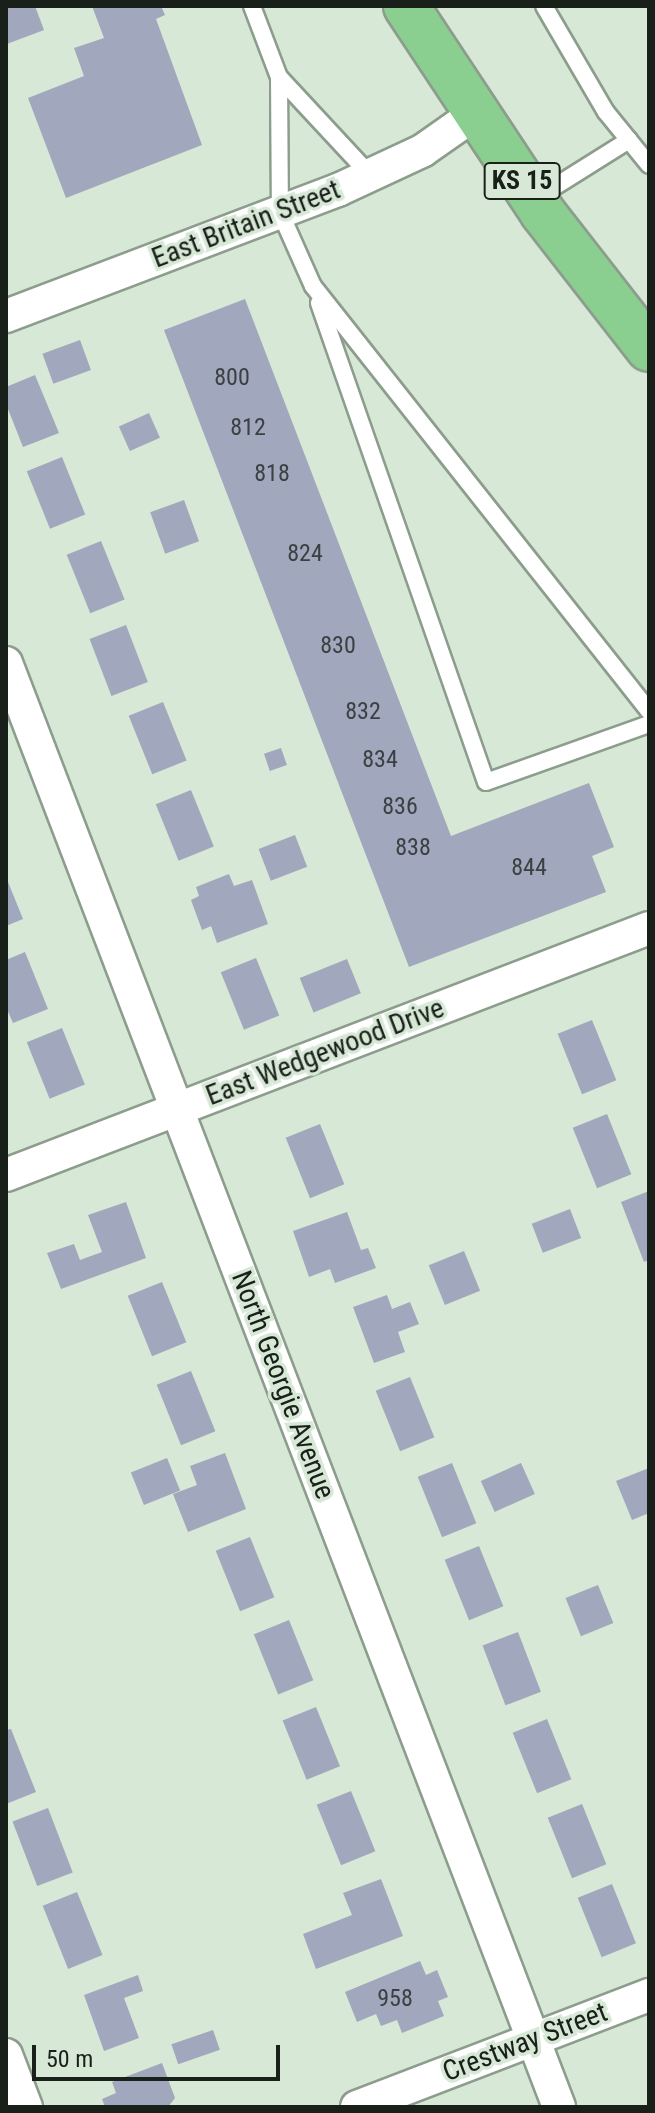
<!DOCTYPE html>
<html>
<head>
<meta charset="utf-8">
<style>
  body { margin:0 }
  #map { position:relative; width:655px; height:2113px; overflow:hidden; background:#d7e8d6; font-family:"Roboto Condensed",sans-serif }
  div>[style] { position:absolute }
  .building>* { inset:0; background:#a1a7bc; transform-origin:0 0 }
  .roads { filter:drop-shadow(2px 0 #8d9d8d) drop-shadow(-2px 0 #8d9d8d) drop-shadow(0 2px #8d9d8d) drop-shadow(0 -2px #8d9d8d) }
  .service>* { height:16px; margin:-8px; padding:0 8px; transform-origin:8px; border-radius:8px; background:#fff }
  .minor>* { height:32px; margin:-16px; padding:0 16px; transform-origin:16px; border-radius:16px; background:#fff }
  .primary>* { height:44px; margin:-22px; padding:0 22px; transform-origin:22px; border-radius:22px; background:#8acf8f }
  span { translate:-50% -50%; white-space:nowrap; text-align:center; line-height:1.15; -webkit-text-stroke:7px #d7e8d6; paint-order:stroke }
  .number-label { font-size:24px; color:#3b4142 }
  .number-label span { -webkit-text-stroke-width:0 }
  .shield-label span { padding:2px 6px; background:#d7e8d6; border:2px solid; border-radius:6px; -webkit-text-stroke-width:0 }
  .shield-label { font-size:26px; color:#191f19; font-weight:700 }
  .street-label { font-size:28px; color:#191f19 }
  .frame { position:absolute; inset:0; border:8px solid #191f19; pointer-events:none }
  .scale { position:absolute; left:32px; top:2045px; width:248px; height:36px; box-sizing:border-box; border:4px solid #191f19; border-top:0; padding-left:10px; font-size:24px; line-height:28px; white-space:nowrap; color:#191f19; -webkit-text-stroke:6px #d7e8d6; paint-order:stroke }
</style>
</head>
<body>
<div id="map">
  <div class="building">
    <i style="clip-path:polygon(6px 6px,35px 6px,44px 30px,7px 44px)"></i>
    <i style="clip-path:polygon(92px 6px,161px 6px,165px 15px,156px 19px,202px 145px,66px 198px,28px 98px,84px 76px,74px 48px,104px 38px)"></i>
    <i style="clip-path:polygon(245px 299px,451px 836px,589px 783px,614px 847px,592px 856px,606px 892px,409px 967px,164px 330px)"></i>
    <i style="left:80px;top:340px;width:32px;height:40px;rotate:70deg"></i>
    <i style="clip-path:polygon(35px 375px,59px 433px,23px 447px,6px 404px,6px 387px)"></i>
    <i style="left:149px;top:413px;width:27px;height:33px;rotate:66deg"></i>
    <i style="left:62px;top:457px;width:62px;height:38px;rotate:68deg"></i>
    <i style="left:184px;top:500px;width:44px;height:36px;rotate:70deg"></i>
    <i style="left:101px;top:541px;width:63px;height:37px;rotate:68deg"></i>
    <i style="left:126px;top:625px;width:61px;height:39px;rotate:69deg"></i>
    <i style="left:163px;top:702px;width:63px;height:37px;rotate:68deg"></i>
    <i style="left:281px;top:748px;width:18px;height:18px;rotate:71deg"></i>
    <i style="left:191px;top:790px;width:61px;height:38px;rotate:68deg"></i>
    <i style="left:295px;top:835px;width:34px;height:39px;rotate:69deg"></i>
    <i style="clip-path:polygon(229px 874px,234px 886px,252px 880px,268px 924px,217px 943px,211px 926px,202px 930px,191px 900px,199px 896px,196px 887px)"></i>
    <i style="clip-path:polygon(6px 877px,23px 919px,6px 926px)"></i>
    <i style="clip-path:polygon(25px 952px,48px 1009px,13px 1023px,6px 1007px,6px 960px)"></i>
    <i style="left:256px;top:958px;width:62px;height:38px;rotate:68deg"></i>
    <i style="left:347px;top:959px;width:37px;height:51px;rotate:68deg"></i>
    <i style="left:592px;top:1020px;width:65px;height:37px;rotate:68deg"></i>
    <i style="left:62px;top:1028px;width:61px;height:38px;rotate:68deg"></i>
    <i style="left:607px;top:1114px;width:65px;height:37px;rotate:68deg"></i>
    <i style="left:320px;top:1124px;width:65px;height:37px;rotate:68deg"></i>
    <i style="clip-path:polygon(649px 1191px,649px 1260px,644px 1262px,621px 1202px)"></i>
    <i style="clip-path:polygon(126px 1202px,146px 1258px,61px 1289px,47px 1253px,74px 1244px,80px 1260px,102px 1252px,88px 1215px)"></i>
    <i style="left:570px;top:1209px;width:31px;height:41px;rotate:69deg"></i>
    <i style="clip-path:polygon(347px 1212px,361px 1250px,368px 1248px,376px 1268px,335px 1283px,330px 1269px,309px 1277px,293px 1231px)"></i>
    <i style="left:464px;top:1251px;width:43px;height:38px;rotate:68deg"></i>
    <i style="left:162px;top:1282px;width:65px;height:37px;rotate:68deg"></i>
    <i style="clip-path:polygon(387px 1295px,392px 1309px,410px 1302px,419px 1324px,398px 1332px,405px 1352px,374px 1363px,353px 1307px)"></i>
    <i style="left:191px;top:1371px;width:65px;height:37px;rotate:68deg"></i>
    <i style="left:410px;top:1377px;width:65px;height:37px;rotate:68deg"></i>
    <i style="clip-path:polygon(225px 1453px,246px 1509px,188px 1532px,173px 1494px,197px 1485px,190px 1466px)"></i>
    <i style="left:167px;top:1458px;width:35px;height:39px;rotate:68deg"></i>
    <i style="left:452px;top:1463px;width:65px;height:37px;rotate:68deg"></i>
    <i style="left:521px;top:1463px;width:34px;height:44px;rotate:66deg"></i>
    <i style="clip-path:polygon(649px 1468px,649px 1513px,632px 1520px,616px 1481px)"></i>
    <i style="left:250px;top:1537px;width:65px;height:37px;rotate:68deg"></i>
    <i style="left:479px;top:1546px;width:65px;height:37px;rotate:68deg"></i>
    <i style="left:598px;top:1585px;width:41px;height:35px;rotate:68deg"></i>
    <i style="left:289px;top:1620px;width:65px;height:38px;rotate:68deg"></i>
    <i style="left:518px;top:1632px;width:64px;height:38px;rotate:69deg"></i>
    <i style="left:316px;top:1707px;width:64px;height:36px;rotate:68deg"></i>
    <i style="left:547px;top:1719px;width:65px;height:37px;rotate:68deg"></i>
    <i style="clip-path:polygon(11px 1729px,36px 1792px,6px 1804px,6px 1730px)"></i>
    <i style="left:351px;top:1791px;width:65px;height:37px;rotate:68deg"></i>
    <i style="left:582px;top:1804px;width:65px;height:37px;rotate:68deg"></i>
    <i style="left:48px;top:1808px;width:69px;height:38px;rotate:69deg"></i>
    <i style="clip-path:polygon(381px 1879px,403px 1936px,316px 1969px,303px 1934px,352px 1915px,343px 1893px)"></i>
    <i style="left:612px;top:1884px;width:64px;height:37px;rotate:68deg"></i>
    <i style="left:77px;top:1892px;width:68px;height:37px;rotate:68deg"></i>
    <i style="clip-path:polygon(420px 1961px,426px 1975px,437px 1970px,448px 1997px,438px 2001px,444px 2016px,402px 2033px,397px 2020px,381px 2026px,376px 2014px,357px 2022px,345px 1992px)"></i>
    <i style="clip-path:polygon(138px 1975px,143px 1991px,124px 1998px,139px 2038px,104px 2051px,84px 1995px)"></i>
    <i style="left:213px;top:2030px;width:21px;height:44px;rotate:71deg"></i>
    <i style="clip-path:polygon(162px 2063px,175px 2098px,168px 2107px,105px 2107px,102px 2099px,116px 2093px,112px 2082px)"></i>
  </div>
  <div class="roads">
    <div class="service">
      <i style="left:252px;top:6px;width:76px;rotate:69.2deg"></i>
      <i style="left:279px;top:77px;width:134px;rotate:47.1deg"></i>
      <i style="left:544px;top:6px;width:123px;rotate:59.7deg"></i>
      <i style="left:606px;top:112px;width:68px;rotate:50.9deg"></i>
      <i style="left:279px;top:77px;width:135px;rotate:89.6deg"></i>
      <i style="left:280px;top:212px;width:81px;rotate:66deg"></i>
      <i style="left:313px;top:286px;width:542px;rotate:51.67deg"></i>
      <i style="left:535px;top:199px;width:111px;rotate:-32.1deg"></i>
      <i style="left:319px;top:303px;width:507px;rotate:70.78deg"></i>
      <i style="left:486px;top:782px;width:173px;rotate:-19.6deg"></i>
    </div>
    <div class="minor">
      <i style="left:6px;top:316px;width:355px;rotate:-20.8deg"></i>
      <i style="left:338px;top:190px;width:93px;rotate:-24.9deg"></i>
      <i style="left:422px;top:151px;width:66px;rotate:-35.1deg"></i>
      <i style="left:6px;top:663px;width:1546px;rotate:69.04deg"></i>
      <i style="left:6px;top:1175px;width:689px;rotate:-21.01deg"></i>
      <i style="left:6px;top:2055px;width:56px;rotate:69deg"></i>
      <i style="left:357px;top:2107px;width:313px;rotate:-21deg"></i>
    </div>
    <div class="primary">
      <i style="left:406px;top:6px;width:248px;rotate:56.5deg"></i>
      <i style="left:543px;top:213px;width:172px;rotate:52.1deg"></i>
    </div>
  </div>
  <div class="number-label">
    <span style="left:232px;top:378px">800</span>
    <span style="left:248px;top:428px">812</span>
    <span style="left:272px;top:474px">818</span>
    <span style="left:305px;top:554px">824</span>
    <span style="left:338px;top:646px">830</span>
    <span style="left:363px;top:712px">832</span>
    <span style="left:380px;top:760px">834</span>
    <span style="left:400px;top:807px">836</span>
    <span style="left:413px;top:848px">838</span>
    <span style="left:529px;top:868px">844</span>
    <span style="left:395px;top:1999px">958</span>
  </div>
  <div class="shield-label">
    <span style="left:522px;top:181px">KS 15</span>
  </div>
  <div class="street-label">
    <span style="left:246px;top:224px;rotate:-21deg">East Britain Street</span>
    <span style="left:325px;top:1052px;rotate:-21deg">East Wedgewood Drive</span>
    <span style="left:283px;top:1385px;rotate:69deg">North Georgie Avenue</span>
    <span style="left:525px;top:2042px;rotate:-21deg">Crestway Street</span>
  </div>
  <div class="frame"></div>
  <div class="scale">50 m</div>
</div>
</body>
</html>
